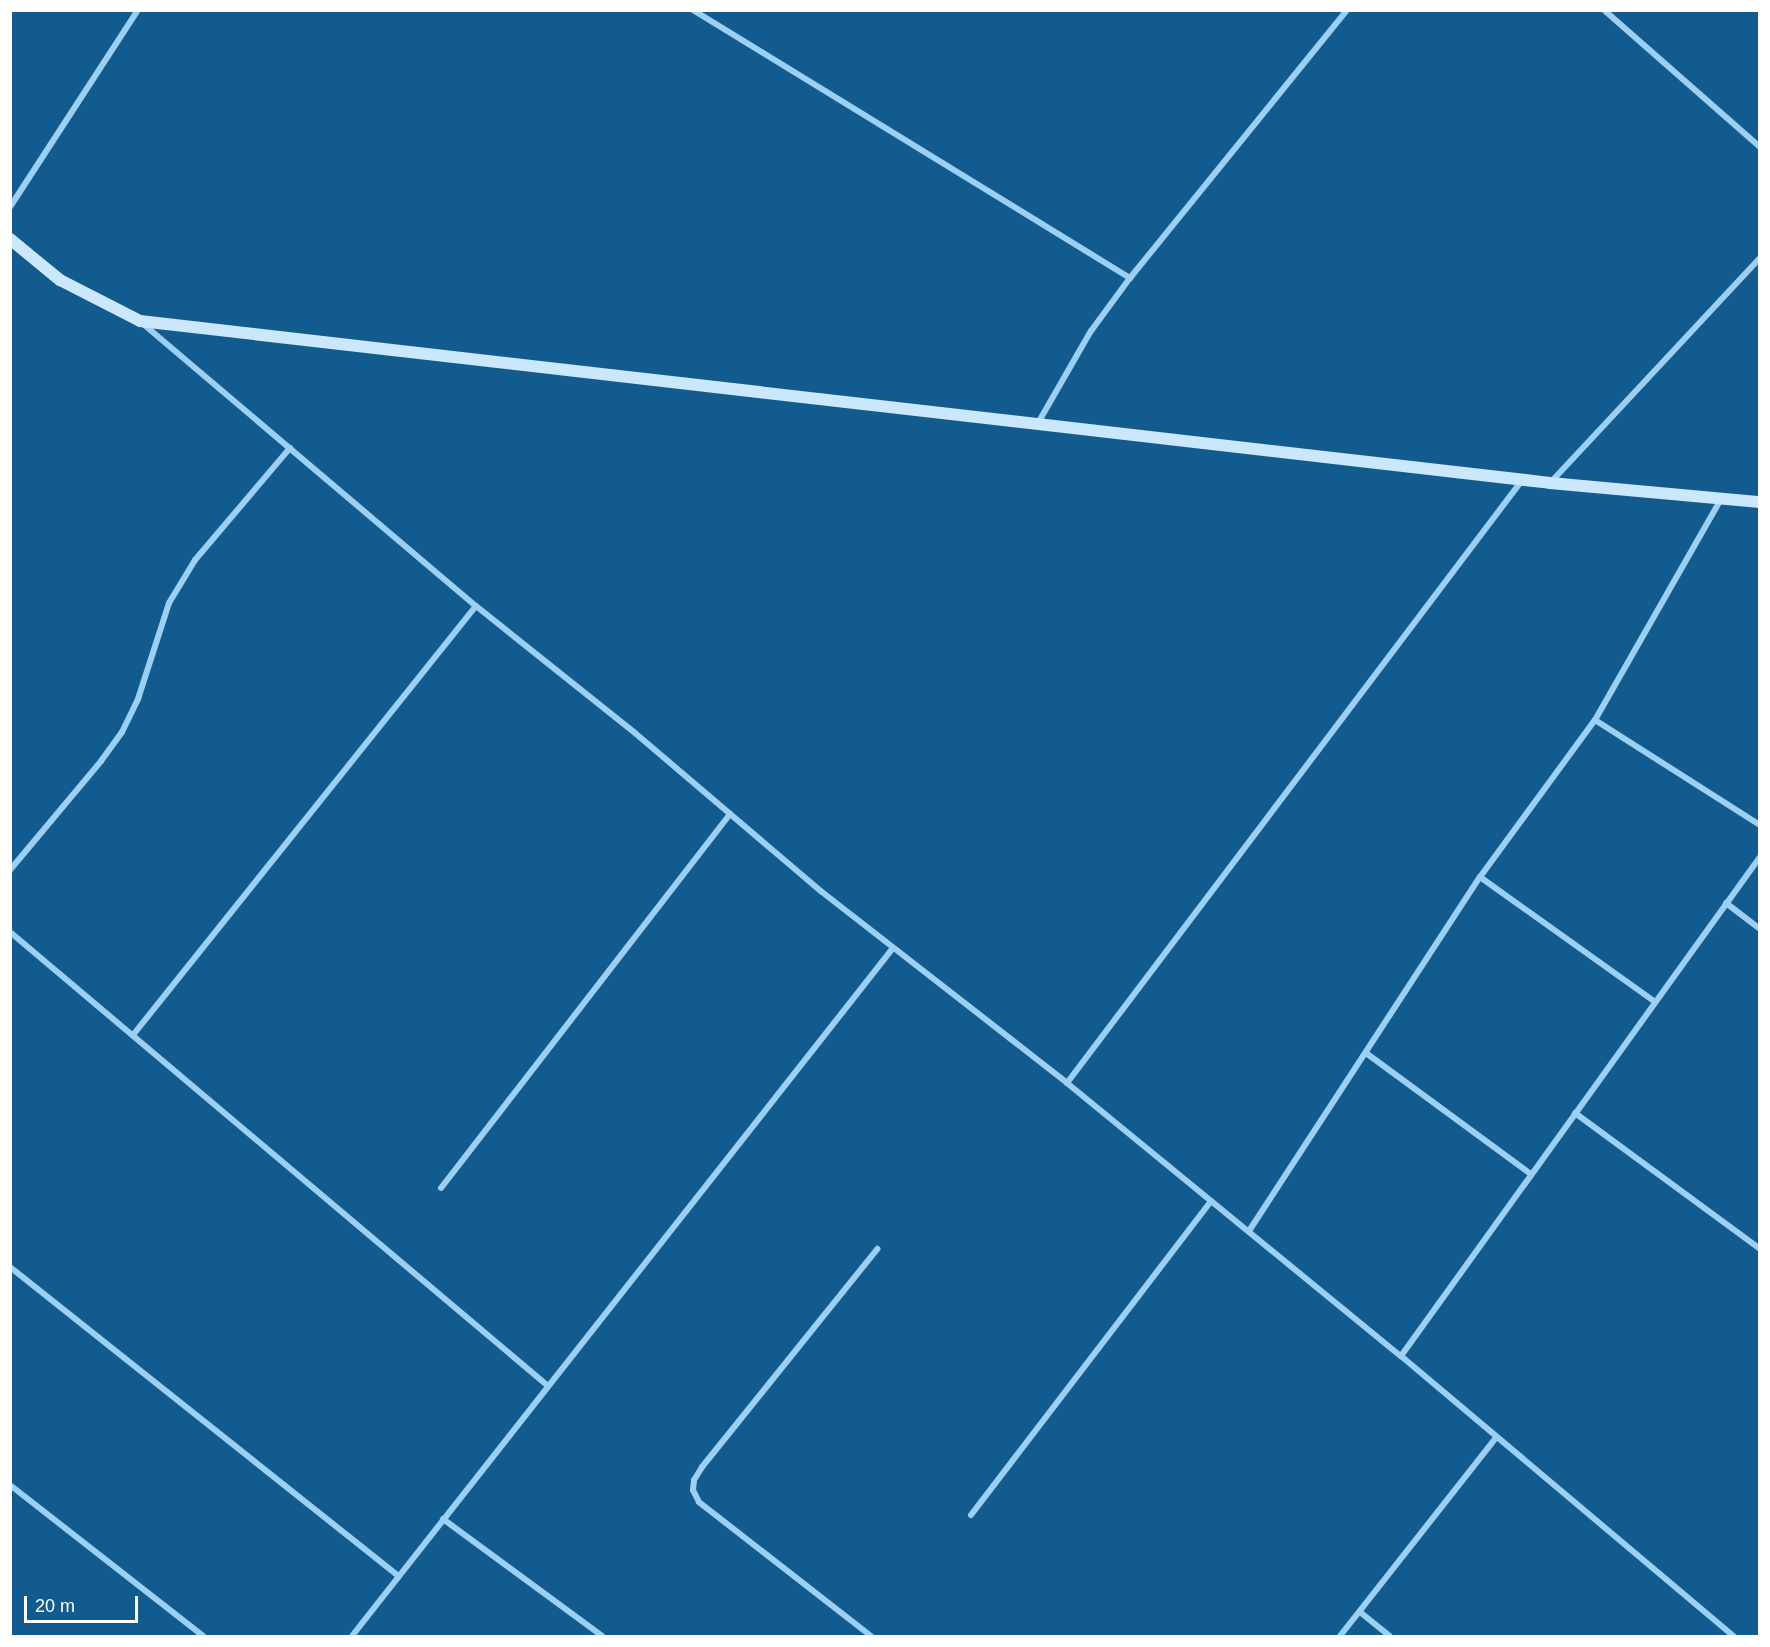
<!DOCTYPE html>
<html>
<head>
<meta charset="utf-8">
<style>
  body { margin:0 }
  #map { position:relative; width:1770px; height:1647px; overflow:hidden; background:#125b8f; font-family:Arial,sans-serif }
  div>[style] { position:absolute }
  .street>* { height:6px; margin:-3px; padding:0 3px; transform-origin:3px; border-radius:3px; background:#9bd0f2 }
  .secondary>* { height:12px; margin:-6px; padding:0 6px; transform-origin:6px; border-radius:6px; background:#cae7fc }
  span { translate:-50% -50%; white-space:nowrap; text-align:center; line-height:1.15; -webkit-text-stroke:5px #125b8f; paint-order:stroke }
  .frame { position:absolute; inset:0; border:12px solid #fff; pointer-events:none }
  .scale { position:absolute; left:24px; top:1596px; width:114px; height:27px; box-sizing:border-box; border:3px solid #fff; border-top:0; padding-left:8px; font-size:18px; line-height:21px; white-space:nowrap; color:#fff; -webkit-text-stroke:4px #125b8f; paint-order:stroke }
</style>
</head>
<body>
<div id="map">
  <div class="street">
    <i style="left:693px;top:10px;width:513px;rotate:31.52deg"></i>
    <i style="left:1604px;top:10px;width:208px;rotate:41.3deg"></i>
    <i style="left:10px;top:207px;width:235px;rotate:-57deg"></i>
    <i style="left:142px;top:323px;width:438px;rotate:40.3deg"></i>
    <i style="left:476px;top:606px;width:203px;rotate:38.6deg"></i>
    <i style="left:635px;top:733px;width:245px;rotate:40.4deg"></i>
    <i style="left:822px;top:892px;width:311px;rotate:37.9deg"></i>
    <i style="left:1067px;top:1083px;width:431px;rotate:39.3deg"></i>
    <i style="left:1401px;top:1356px;width:435px;rotate:40.1deg"></i>
    <i style="left:1038px;top:423px;width:106px;rotate:-60.1deg"></i>
    <i style="left:1091px;top:331px;width:66px;rotate:-53.7deg"></i>
    <i style="left:1130px;top:278px;width:345px;rotate:-51deg"></i>
    <i style="left:1551px;top:482px;width:306px;rotate:-47deg"></i>
    <i style="left:1595px;top:720px;width:196px;rotate:32.5deg"></i>
    <i style="left:10px;top:870px;width:142px;rotate:-50.1deg"></i>
    <i style="left:101px;top:761px;width:36px;rotate:-54deg"></i>
    <i style="left:122px;top:732px;width:37px;rotate:-64deg"></i>
    <i style="left:138px;top:699px;width:101px;rotate:-72.1deg"></i>
    <i style="left:169px;top:603px;width:50px;rotate:-58.8deg"></i>
    <i style="left:195px;top:560px;width:147px;rotate:-49.7deg"></i>
    <i style="left:1480px;top:877px;width:215px;rotate:35.5deg"></i>
    <i style="left:1726px;top:903px;width:43px;rotate:37.4deg"></i>
    <i style="left:10px;top:932px;width:704px;rotate:40.16deg"></i>
    <i style="left:133px;top:1035px;width:549px;rotate:-51.36deg"></i>
    <i style="left:1366px;top:1053px;width:205px;rotate:36.3deg"></i>
    <i style="left:1067px;top:1083px;width:757px;rotate:-52.95deg"></i>
    <i style="left:1575px;top:1113px;width:230px;rotate:36.3deg"></i>
    <i style="left:441px;top:1188px;width:473px;rotate:-52.3deg"></i>
    <i style="left:1249px;top:1231px;width:423px;rotate:-56.9deg"></i>
    <i style="left:1480px;top:877px;width:195px;rotate:-53.8deg"></i>
    <i style="left:1595px;top:720px;width:254px;rotate:-60.3deg"></i>
    <i style="left:10px;top:1267px;width:497px;rotate:38.5deg"></i>
    <i style="left:1401px;top:1356px;width:615px;rotate:-54.27deg"></i>
    <i style="left:10px;top:1485px;width:245px;rotate:38deg"></i>
    <i style="left:971px;top:1515px;width:395px;rotate:-52.6deg"></i>
    <i style="left:443px;top:1519px;width:197px;rotate:36.3deg"></i>
    <i style="left:1360px;top:1612px;width:38px;rotate:39deg"></i>
    <i style="left:352px;top:1636px;width:875px;rotate:-51.82deg"></i>
    <i style="left:871px;top:1636px;width:218px;rotate:-142.1deg"></i>
    <i style="left:699px;top:1502px;width:13px;rotate:-117deg"></i>
    <i style="left:693px;top:1490px;width:10px;rotate:-84deg"></i>
    <i style="left:694px;top:1480px;width:15px;rotate:-58deg"></i>
    <i style="left:702px;top:1467px;width:280px;rotate:-51.2deg"></i>
    <i style="left:1340px;top:1636px;width:252px;rotate:-51.8deg"></i>
  </div>
  <div class="secondary">
    <i style="left:10px;top:239px;width:65px;rotate:39.4deg"></i>
    <i style="left:60px;top:280px;width:90px;rotate:27.1deg"></i>
    <i style="left:140px;top:321px;width:1419px;rotate:6.55deg"></i>
    <i style="left:1550px;top:483px;width:211px;rotate:5.2deg"></i>
  </div>
  <div class="frame"></div>
  <div class="scale">20 m</div>
</div>
</body>
</html>
